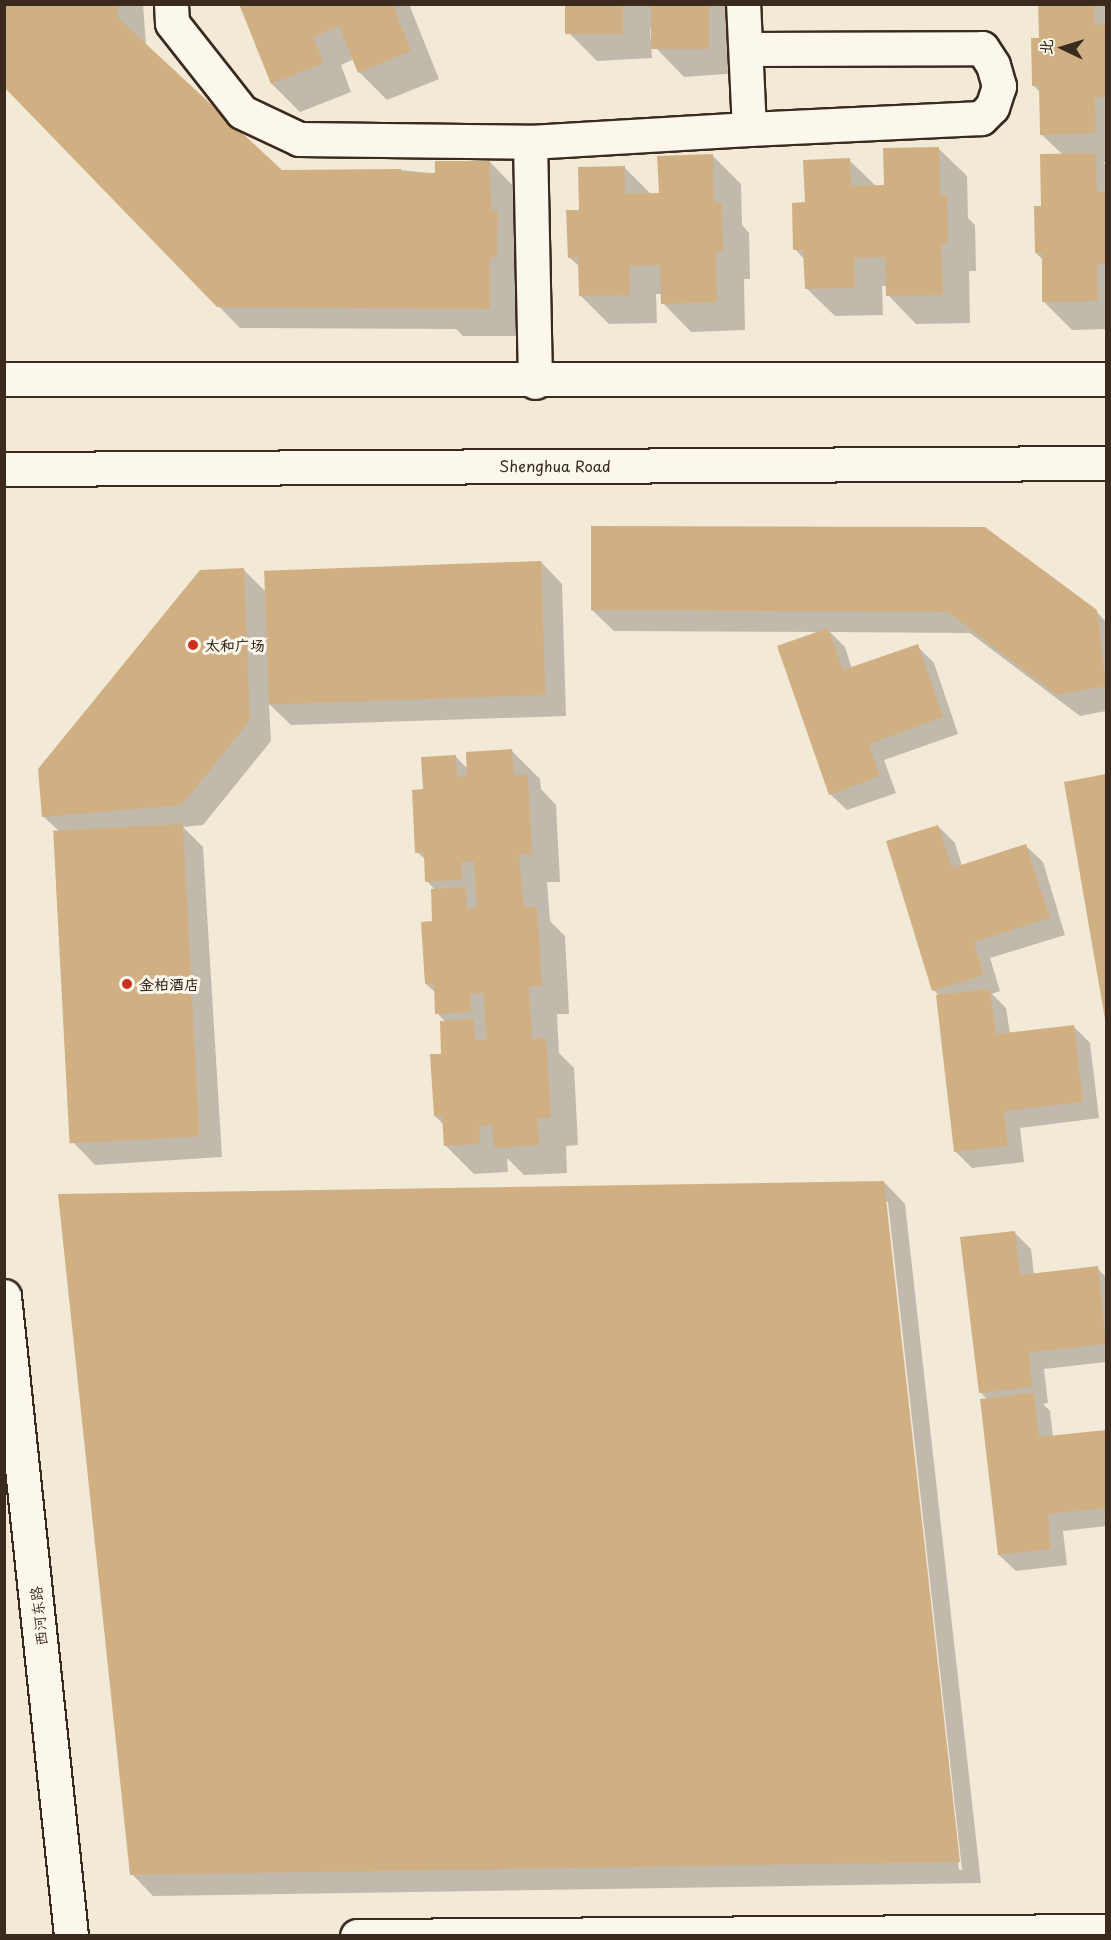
<!DOCTYPE html>
<html>
<head>
<meta charset="utf-8">
<style>
  body { margin:0 }
  #map { position:relative; width:1111px; height:1940px; overflow:hidden; background:#f2e9d7; font-family:"Playpen Sans","LXGW WenKai TC",sans-serif }
  div>[style] { position:absolute }
  .shadow>* { inset:0; background:#0003 }
  .building>* { inset:0; background:#d0b083; transform-origin:0 0 }
  .roads { filter:drop-shadow(2px 0 #3b2a1e) drop-shadow(-2px 0 #3b2a1e) drop-shadow(0 2px #3b2a1e) drop-shadow(0 -2px #3b2a1e) }
  .street>* { height:33px; margin:-16.5px; padding:0 16.5px; transform-origin:16.5px; border-radius:16.5px; background:#fbf7ec }
  .secondary>* { height:33px; margin:-16.5px; padding:0 16.5px; transform-origin:16.5px; border-radius:16.5px; background:#fbf7ec }
  .dots>* { width:16px; height:16px; translate:-50% -50%; box-sizing:border-box; border:3px solid #fbf7ec; border-radius:50% }
  span { translate:-50% -50%; white-space:nowrap; text-align:center; line-height:1.15; -webkit-text-stroke:6px #fbf7ec; paint-order:stroke }
  .street-label { font-size:15px; color:#3b2a1e }
  .poi-label { font-size:15px; color:#3b2a1e; font-weight:700 }
  .left { translate:0 -50%; text-align:left }
  .frame { position:absolute; inset:0; border:6px solid #3b2a1e; pointer-events:none }
  .north { position:absolute; left:1033px; top:18px; width:60px; height:60px; -webkit-text-stroke:4px #fbf7ec; paint-order:stroke; rotate:274deg; font-size:16px; font-weight:700; line-height:24px; text-align:center; color:#3b2a1e }
  .north::after { content:''; display:block; margin:auto; width:21px; height:27px; background:#3b2a1e; clip-path:polygon(50% 0,100% 100%,50% 72%,0 100%) }
</style>
</head>
<body>
<div id="map">
  <div class="shadow">
    <i style="clip-path:polygon(4px 4px,143px 4px,146px 46px,281px 172px,401px 170px,436px 174px,490px 162px,518px 191px,518px 336px,463px 336px,456px 329px,240px 328px,4px 86px)"></i>
    <i style="clip-path:polygon(241px 4px,409px 4px,439px 79px,387px 100px,359px 72px,354px 59px,341px 65px,351px 92px,300px 112px,272px 84px)"></i>
    <i style="clip-path:polygon(567px 4px,734px 4px,739px 73px,684px 77px,656px 48px,654px 29px,650px 29px,652px 58px,597px 61px,569px 33px)"></i>
    <i style="clip-path:polygon(1040px 4px,1106px 4px,1106px 162px,1103px 162px,1106px 165px,1106px 329px,1072px 330px,1044px 302px,1043px 260px,1036px 253px,1043px 207px,1063px 155px,1041px 134px,1041px 93px,1034px 86px,1040px 39px)"></i>
    <i style="clip-path:polygon(938px 148px,967px 176px,968px 218px,975px 225px,976px 271px,969px 271px,970px 323px,916px 324px,888px 295px,887px 286px,882px 286px,883px 315px,835px 316px,806px 288px,805px 260px,795px 249px,806px 204px,849px 160px,877px 187px,886px 187px)"></i>
    <i style="clip-path:polygon(713px 156px,741px 184px,742px 225px,749px 233px,750px 279px,744px 279px,745px 330px,691px 332px,663px 303px,662px 294px,656px 294px,657px 323px,609px 324px,581px 296px,580px 267px,569px 257px,581px 212px,624px 167px,651px 194px,660px 194px)"></i>
    <i style="clip-path:polygon(541px 562px,562px 584px,566px 716px,291px 725px,269px 704px,271px 741px,203px 825px,183px 827px,203px 847px,222px 1157px,95px 1165px,74px 1143px,61px 833px,43px 816px,244px 570px,266px 592px)"></i>
    <i style="clip-path:polygon(592px 610px,1096px 611px,1106px 622px,1106px 711px,1080px 716px,970px 633px,830px 632px,845px 647px,852px 669px,917px 646px,934px 663px,958px 734px,884px 760px,896px 793px,847px 810px,830px 794px,820px 632px,614px 631px)"></i>
    <i style="clip-path:polygon(512px 751px,540px 779px,541px 789px,556px 805px,560px 882px,547px 882px,550px 921px,565px 936px,569px 1014px,557px 1014px,559px 1053px,574px 1068px,578px 1145px,566px 1146px,567px 1173px,524px 1175px,507px 1158px,508px 1172px,474px 1174px,445px 1145px,444px 1125px,435px 1116px,446px 1022px,437px 1013px,436px 993px,426px 984px,436px 891px,427px 881px,426px 860px,417px 852px,425px 791px,456px 757px,468px 769px)"></i>
    <i style="clip-path:polygon(1106px 776px,1106px 1018px,1065px 783px)"></i>
    <i style="clip-path:polygon(938px 826px,955px 843px,962px 866px,1026px 846px,1043px 862px,1065px 935px,990px 958px,1000px 991px,992px 994px,1006px 1008px,1010px 1034px,1073px 1026px,1090px 1043px,1099px 1118px,1020px 1128px,1024px 1162px,972px 1168px,955px 1151px,940px 997px,934px 990px)"></i>
    <i style="clip-path:polygon(evenodd,884px 1182px,905px 1204px,981px 1883px,153px 1896px,132px 1874px,884px 1182px,885px 1202px,888px 1202px,962px 1870px,959px 1870px,885px 1202px)"></i>
    <i style="clip-path:polygon(1014px 1232px,1031px 1249px,1034px 1275px,1097px 1268px,1106px 1277px,1106px 1362px,1044px 1369px,1048px 1403px,1043px 1404px,1050px 1411px,1053px 1437px,1106px 1431px,1106px 1526px,1063px 1531px,1067px 1565px,1016px 1571px,999px 1555px,988px 1400px,980px 1392px)"></i>
  </div>
  <div class="building">
    <i style="clip-path:polygon(5px 4px,117px 4px,118px 18px,282px 170px,401px 169px,401px 172px,435px 173px,435px 161px,490px 161px,491px 210px,498px 210px,497px 257px,490px 257px,490px 309px,217px 307px,5px 88px)"></i>
    <i style="clip-path:polygon(239px 4px,393px 4px,411px 51px,358px 73px,339px 26px,313px 37px,324px 63px,271px 84px)"></i>
    <i style="left:565px;top:4px;width:58px;height:30px"></i>
    <i style="left:651px;top:4px;width:58px;height:45px"></i>
    <i style="clip-path:polygon(1038px 4px,1094px 4px,1095px 25px,1106px 24px,1106px 97px,1095px 97px,1096px 133px,1040px 135px,1039px 86px,1032px 86px,1031px 38px,1039px 38px)"></i>
    <i style="clip-path:polygon(939px 147px,940px 195px,947px 195px,948px 243px,941px 244px,943px 295px,886px 296px,885px 257px,854px 258px,855px 288px,805px 289px,803px 250px,793px 250px,792px 203px,805px 202px,803px 160px,850px 158px,851px 186px,884px 185px,883px 148px)"></i>
    <i style="clip-path:polygon(1096px 153px,1097px 192px,1106px 192px,1106px 264px,1097px 264px,1098px 301px,1042px 302px,1042px 253px,1035px 253px,1034px 206px,1041px 206px,1040px 154px)"></i>
    <i style="clip-path:polygon(713px 154px,714px 203px,722px 203px,723px 251px,716px 251px,717px 302px,661px 304px,660px 265px,629px 266px,630px 295px,579px 296px,578px 257px,568px 258px,566px 210px,579px 210px,578px 167px,625px 166px,625px 194px,659px 193px,657px 156px)"></i>
    <i style="clip-path:polygon(591px 526px,985px 527px,1097px 610px,1106px 686px,1057px 695px,948px 612px,591px 610px)"></i>
    <i style="left:541px;top:561px;width:134px;height:277px;rotate:88deg"></i>
    <i style="clip-path:polygon(244px 568px,250px 720px,182px 805px,42px 817px,38px 769px,200px 570px)"></i>
    <i style="clip-path:polygon(828px 628px,843px 670px,918px 644px,943px 717px,869px 744px,880px 776px,829px 795px,777px 646px)"></i>
    <i style="clip-path:polygon(512px 749px,514px 775px,528px 775px,532px 854px,519px 855px,524px 907px,537px 907px,542px 986px,529px 987px,532px 1039px,546px 1038px,551px 1118px,538px 1118px,539px 1145px,494px 1148px,492px 1125px,479px 1126px,480px 1144px,444px 1146px,442px 1116px,434px 1116px,430px 1054px,441px 1054px,440px 1021px,474px 1019px,475px 1040px,486px 1040px,484px 993px,470px 994px,471px 1012px,435px 1014px,434px 984px,425px 984px,421px 922px,432px 921px,431px 889px,466px 887px,467px 909px,477px 908px,474px 861px,461px 862px,462px 880px,425px 882px,424px 852px,415px 853px,412px 790px,423px 789px,421px 757px,456px 755px,457px 777px,467px 776px,466px 752px)"></i>
    <i style="clip-path:polygon(1106px 774px,1106px 1019px,1105px 1019px,1064px 782px)"></i>
    <i style="left:183px;top:824px;width:313px;height:130px;rotate:87deg"></i>
    <i style="clip-path:polygon(938px 825px,952px 868px,1026px 844px,1050px 918px,974px 942px,984px 975px,932px 991px,886px 841px)"></i>
    <i style="clip-path:polygon(990px 989px,996px 1034px,1074px 1025px,1083px 1102px,1004px 1111px,1008px 1146px,954px 1152px,936px 995px)"></i>
    <i style="clip-path:polygon(884px 1181px,960px 1862px,130px 1875px,58px 1194px)"></i>
    <i style="clip-path:polygon(1015px 1231px,1020px 1275px,1098px 1266px,1106px 1344px,1029px 1352px,1032px 1387px,979px 1393px,960px 1237px)"></i>
    <i style="clip-path:polygon(1034px 1393px,1039px 1437px,1106px 1430px,1106px 1508px,1048px 1514px,1051px 1549px,998px 1555px,980px 1399px)"></i>
  </div>
  <div class="roads">
    <div class="street">
      <i style="left:171px;top:4px;width:19px;rotate:87deg"></i>
      <i style="left:172px;top:23px;width:113px;rotate:51.8deg"></i>
      <i style="left:242px;top:112px;width:63px;rotate:25.3deg"></i>
      <i style="left:299px;top:139px;width:231px;rotate:0.7deg"></i>
      <i style="left:530px;top:142px;width:219px;rotate:-3.4deg"></i>
      <i style="left:749px;top:129px;width:125px;rotate:-92.7deg"></i>
      <i style="left:747px;top:49px;width:235px;rotate:-0.2deg"></i>
      <i style="left:982px;top:48px;width:20px;rotate:57deg"></i>
      <i style="left:993px;top:65px;width:22px;rotate:74deg"></i>
      <i style="left:999px;top:86px;width:22px;rotate:108deg"></i>
      <i style="left:992px;top:107px;width:16px;rotate:135deg"></i>
      <i style="left:981px;top:118px;width:232px;rotate:177.3deg"></i>
      <i style="left:530px;top:142px;width:240px;rotate:88.8deg"></i>
    </div>
    <div class="secondary">
      <i style="left:4px;top:379px;width:1102px"></i>
      <i style="left:4px;top:469px;width:1102px;rotate:-0.31deg"></i>
      <i style="left:4px;top:1296px;width:643px;rotate:84.02deg"></i>
      <i style="left:357px;top:1936px;width:749px;rotate:-0.38deg"></i>
    </div>
  </div>
  <div class="dots">
    <i style="left:193px;top:645px;background:#c8321e"></i>
    <i style="left:127px;top:984px;background:#c8321e"></i>
  </div>
  <div class="street-label">
    <span style="left:555px;top:466px">Shenghua Road</span>
    <span style="left:38px;top:1616px;rotate:-96deg">西河东路</span>
  </div>
  <div class="poi-label">
    <span class="left" style="left:205px;top:645px">太和广场</span>
    <span class="left" style="left:139px;top:984px">金柏酒店</span>
  </div>
  <div class="frame"></div>
  <div class="north">北</div>
</div>
</body>
</html>
